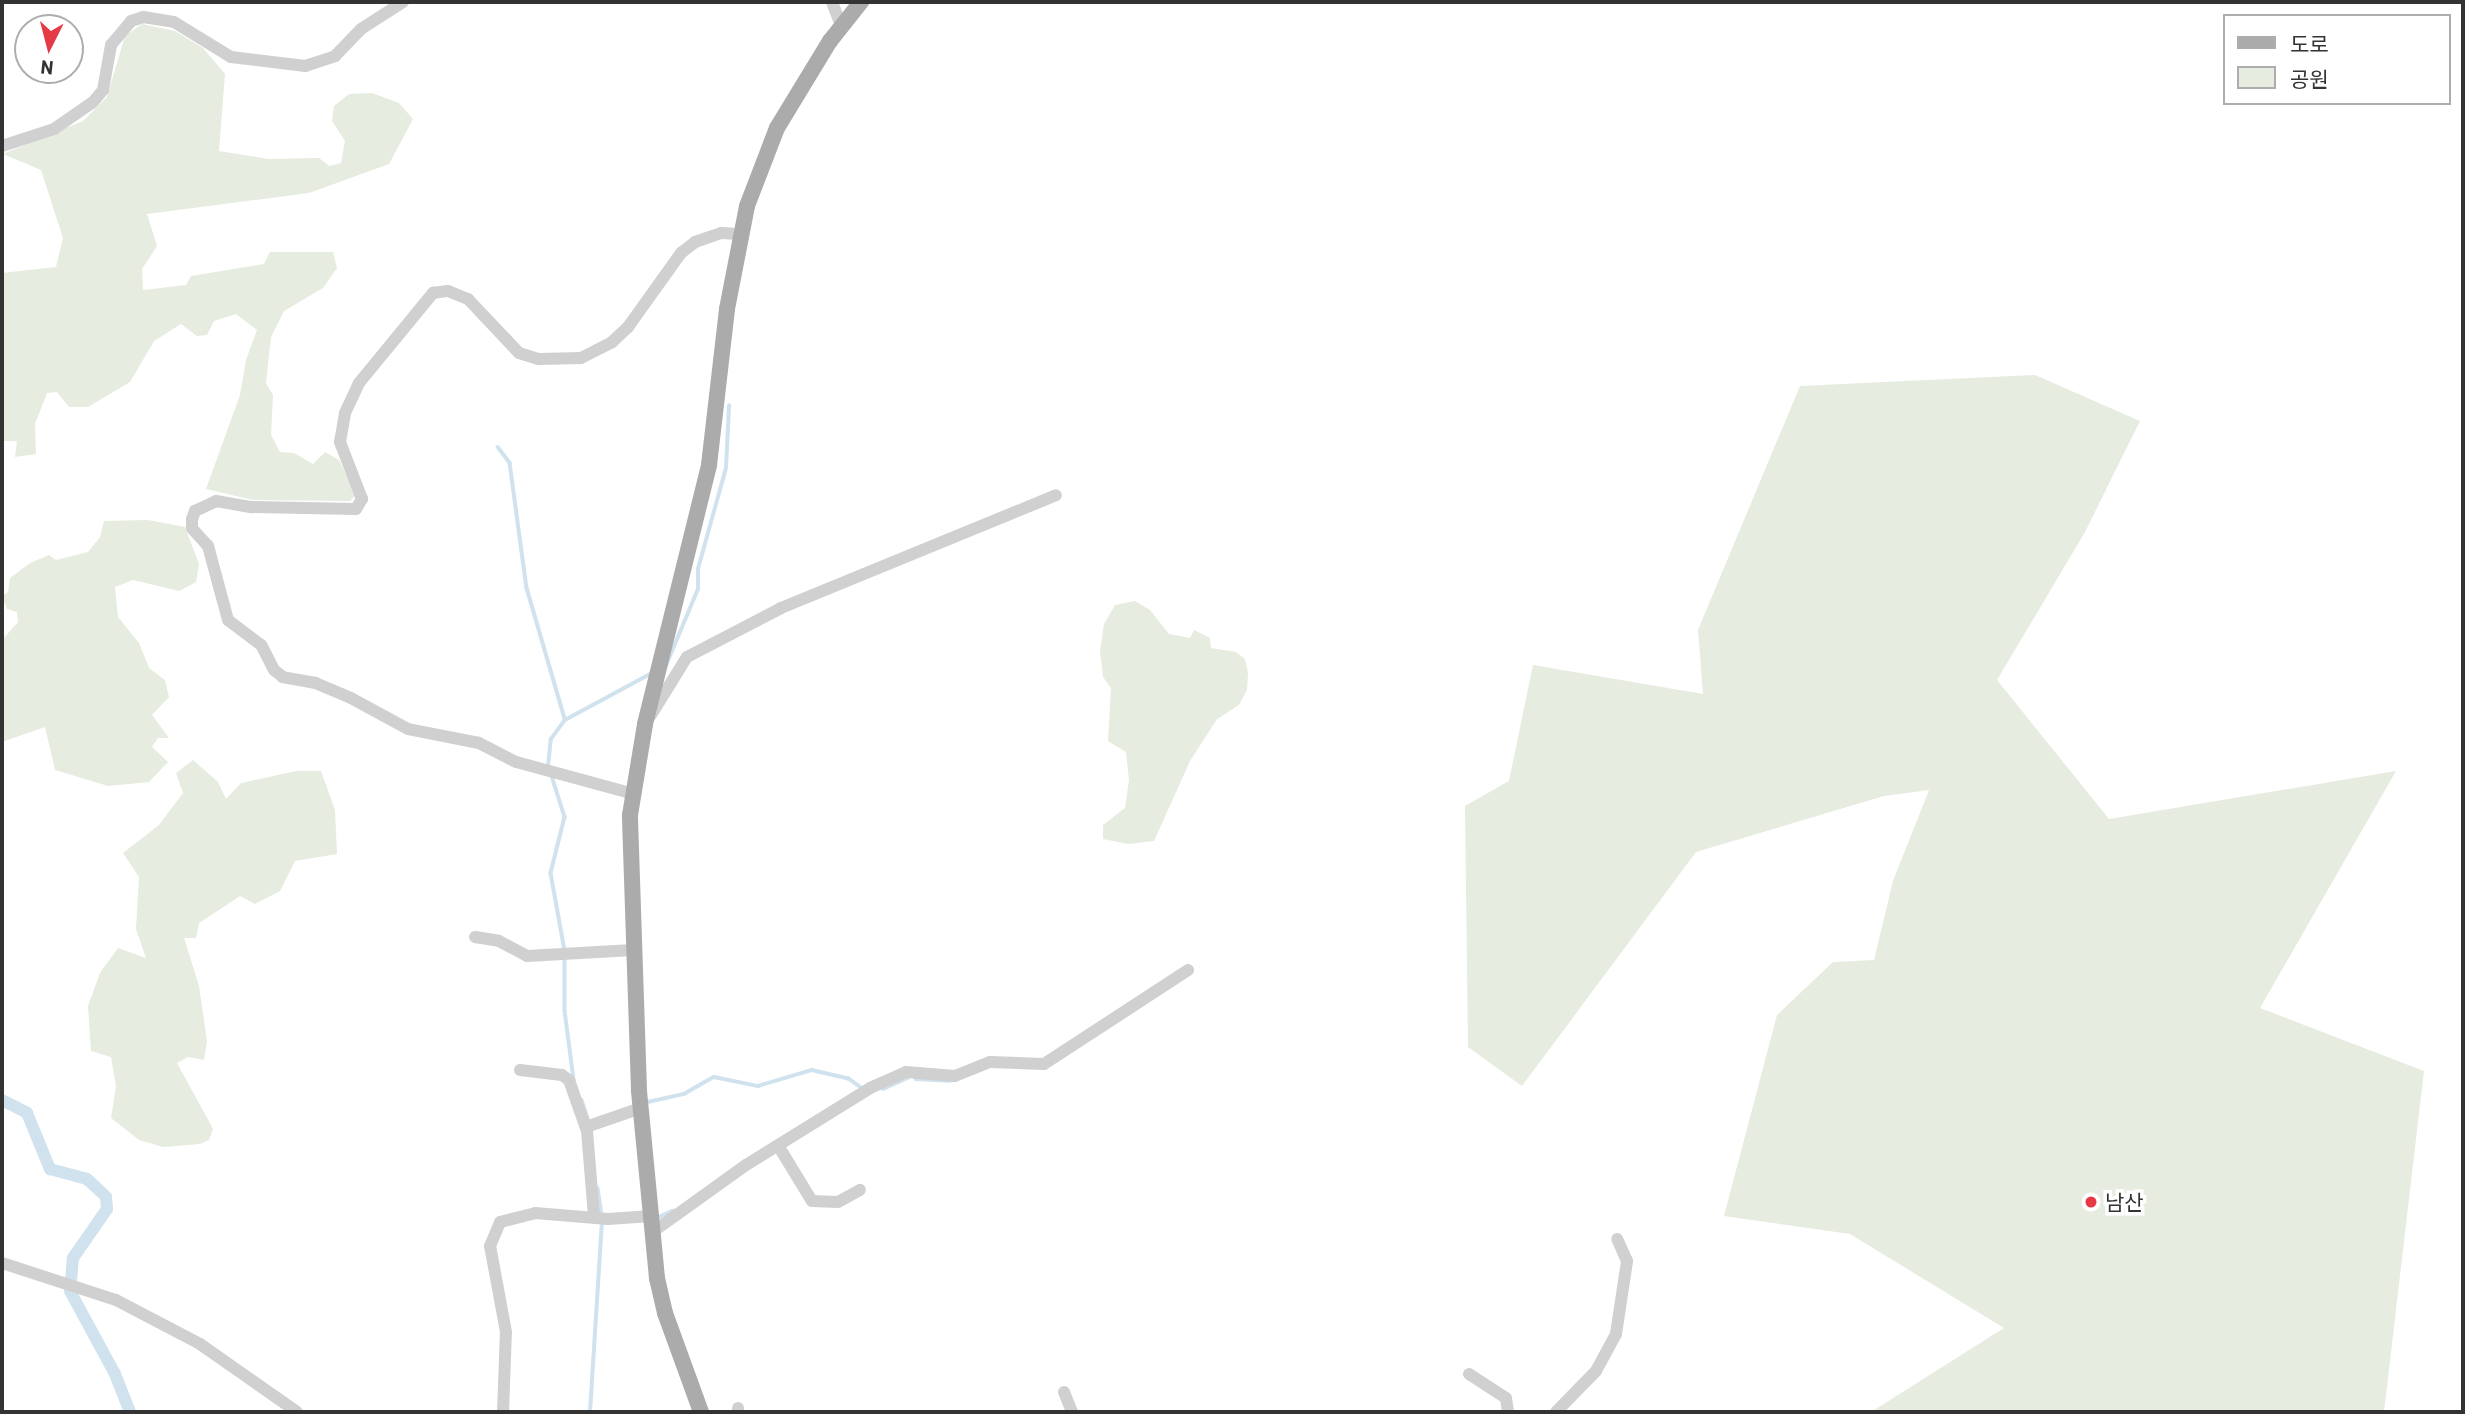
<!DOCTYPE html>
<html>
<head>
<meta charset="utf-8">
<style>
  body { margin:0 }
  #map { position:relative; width:2465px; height:1414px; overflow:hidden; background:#fff; font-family:Barlow,"Noto Sans KR",sans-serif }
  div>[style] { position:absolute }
  .green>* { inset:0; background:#e6ecdf }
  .stream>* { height:3.5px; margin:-1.75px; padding:0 1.75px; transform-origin:1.75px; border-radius:1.75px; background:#cfe2ee }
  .canal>* { height:12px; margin:-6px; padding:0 6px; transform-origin:6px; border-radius:6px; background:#cfe2ee }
  .minor>* { height:12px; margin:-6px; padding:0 6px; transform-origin:6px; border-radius:6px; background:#d0d0d0 }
  .major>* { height:16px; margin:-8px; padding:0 8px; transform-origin:8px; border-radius:8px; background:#ababab }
  .dots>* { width:19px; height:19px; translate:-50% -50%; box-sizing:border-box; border:4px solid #fff; border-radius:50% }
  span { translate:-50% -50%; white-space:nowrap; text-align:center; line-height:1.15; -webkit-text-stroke:7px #fff; paint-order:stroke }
  .poi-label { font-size:21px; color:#333 }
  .left { translate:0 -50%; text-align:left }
  .frame { position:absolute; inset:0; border:4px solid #333; pointer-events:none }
  .legend { position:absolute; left:2223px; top:14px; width:228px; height:91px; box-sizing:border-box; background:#fff; border:2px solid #adadad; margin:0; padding:9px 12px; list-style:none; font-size:21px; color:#333 }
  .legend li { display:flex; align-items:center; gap:14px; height:35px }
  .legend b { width:35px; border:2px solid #adadad }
  .north { position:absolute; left:14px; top:14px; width:70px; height:70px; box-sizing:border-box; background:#fff; border:2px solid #adadad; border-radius:50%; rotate:186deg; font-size:19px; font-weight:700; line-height:28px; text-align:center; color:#333 }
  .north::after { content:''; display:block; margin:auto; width:24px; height:32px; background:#e63946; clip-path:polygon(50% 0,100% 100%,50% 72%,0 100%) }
</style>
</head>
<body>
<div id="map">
  <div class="green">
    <i style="clip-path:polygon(142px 24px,175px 31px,203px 48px,225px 74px,219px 151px,269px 159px,319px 158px,329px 166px,341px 163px,345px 141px,332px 121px,334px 106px,349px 94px,372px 93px,399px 103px,413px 119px,389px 164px,309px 193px,147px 214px,157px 246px,142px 269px,143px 290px,186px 285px,191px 276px,264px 264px,270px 252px,333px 252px,337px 268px,323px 288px,284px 311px,271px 337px,266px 383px,273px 395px,271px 435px,280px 452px,294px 453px,313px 464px,325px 452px,339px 460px,356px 495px,350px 501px,253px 500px,206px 489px,240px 395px,246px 360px,257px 330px,236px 314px,214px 321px,207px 335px,197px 336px,181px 324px,154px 341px,130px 382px,88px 407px,69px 407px,57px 392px,47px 393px,35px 424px,36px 454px,15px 457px,17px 441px,2px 441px,2px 273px,56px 267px,63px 238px,41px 170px,3px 154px,83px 121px,107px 97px,125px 36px)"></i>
    <i style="clip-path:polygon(2035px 375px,2140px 421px,2085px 532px,1997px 680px,2109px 819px,2396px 771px,2260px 1008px,2424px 1071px,2384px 1412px,1871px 1412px,2004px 1328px,1850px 1234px,1724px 1216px,1777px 1015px,1833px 962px,1874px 960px,1893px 881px,1929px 790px,1884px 796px,1696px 852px,1522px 1086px,1468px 1047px,1465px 806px,1509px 781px,1533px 665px,1703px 694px,1698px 630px,1800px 386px)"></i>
    <i style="clip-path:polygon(148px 520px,185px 527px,199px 564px,196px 582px,179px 591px,133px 580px,115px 587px,118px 617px,139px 643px,149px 668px,165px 680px,169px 697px,152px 715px,169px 738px,158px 738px,152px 747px,168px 762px,149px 782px,108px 786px,55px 770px,45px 727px,2px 742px,2px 640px,18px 622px,17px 612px,7px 609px,2px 596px,8px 592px,10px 578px,30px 563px,49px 555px,56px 560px,88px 552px,100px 537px,104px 521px)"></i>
    <i style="clip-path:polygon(1135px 601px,1150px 610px,1169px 634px,1190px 638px,1194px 630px,1210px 638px,1211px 648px,1236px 652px,1245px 659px,1248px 673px,1247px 690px,1239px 705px,1217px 719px,1190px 761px,1154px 841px,1128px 844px,1103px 839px,1103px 825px,1125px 808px,1129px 780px,1126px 752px,1108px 741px,1111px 688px,1103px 677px,1100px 651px,1104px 624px,1115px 605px)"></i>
    <i style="clip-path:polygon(193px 760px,218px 782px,226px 799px,241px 783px,296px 771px,321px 771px,335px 810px,337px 854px,295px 861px,280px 891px,255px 904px,240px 896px,199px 923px,196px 938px,184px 938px,199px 986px,207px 1041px,204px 1060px,188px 1057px,177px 1063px,213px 1129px,209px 1140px,200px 1144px,163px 1147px,139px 1140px,111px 1118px,116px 1086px,111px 1057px,91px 1051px,88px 1006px,100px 973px,118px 948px,146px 958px,136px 929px,139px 877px,123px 853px,159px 825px,183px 793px,176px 773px)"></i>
  </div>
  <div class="stream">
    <i style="left:498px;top:447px;width:20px;rotate:53deg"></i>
    <i style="left:510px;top:463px;width:126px;rotate:82.3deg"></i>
    <i style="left:527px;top:588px;width:136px;rotate:73.8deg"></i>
    <i style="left:665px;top:668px;width:86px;rotate:-67.3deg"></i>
    <i style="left:698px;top:589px;width:20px;rotate:-90deg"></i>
    <i style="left:698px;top:569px;width:105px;rotate:-74.5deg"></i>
    <i style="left:726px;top:468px;width:62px;rotate:-87.2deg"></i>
    <i style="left:548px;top:766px;width:27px;rotate:-84deg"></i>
    <i style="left:551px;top:739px;width:24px;rotate:-54deg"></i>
    <i style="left:565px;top:720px;width:99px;rotate:-28.4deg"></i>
    <i style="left:552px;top:776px;width:43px;rotate:72.4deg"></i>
    <i style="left:565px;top:817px;width:58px;rotate:104deg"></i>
    <i style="left:551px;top:873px;width:79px;rotate:79.8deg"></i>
    <i style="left:565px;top:958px;width:53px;rotate:90deg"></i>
    <i style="left:565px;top:1011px;width:69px;rotate:82.5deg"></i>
    <i style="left:916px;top:1079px;width:34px;rotate:3deg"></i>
    <i style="left:883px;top:1089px;width:27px;rotate:-24deg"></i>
    <i style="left:582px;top:1100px;width:23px;rotate:72deg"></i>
    <i style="left:643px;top:1103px;width:42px;rotate:-12.4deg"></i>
    <i style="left:684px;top:1094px;width:34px;rotate:-30deg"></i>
    <i style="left:714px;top:1077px;width:45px;rotate:11.6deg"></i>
    <i style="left:758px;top:1086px;width:56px;rotate:-16.5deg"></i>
    <i style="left:812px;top:1070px;width:37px;rotate:13deg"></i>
    <i style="left:848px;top:1078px;width:17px;rotate:36deg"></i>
    <i style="left:598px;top:1188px;width:27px;rotate:82deg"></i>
    <i style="left:657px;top:1218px;width:17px;rotate:-25deg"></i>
    <i style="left:590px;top:1412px;width:189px;rotate:-86.4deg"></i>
  </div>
  <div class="canal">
    <i style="left:2px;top:1100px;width:28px;rotate:27deg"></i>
    <i style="left:27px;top:1113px;width:61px;rotate:67.7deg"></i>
    <i style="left:50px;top:1169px;width:38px;rotate:15deg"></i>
    <i style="left:87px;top:1179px;width:26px;rotate:43deg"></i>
    <i style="left:106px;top:1197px;width:12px;rotate:85deg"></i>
    <i style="left:107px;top:1209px;width:60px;rotate:124.8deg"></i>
    <i style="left:73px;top:1258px;width:33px;rotate:95deg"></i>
    <i style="left:70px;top:1291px;width:94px;rotate:61.5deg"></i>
    <i style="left:115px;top:1374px;width:41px;rotate:68.5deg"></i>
  </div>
  <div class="minor">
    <i style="left:832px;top:2px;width:28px;rotate:69deg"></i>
    <i style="left:2px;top:146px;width:55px;rotate:-18.1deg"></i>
    <i style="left:54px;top:129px;width:47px;rotate:-34.7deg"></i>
    <i style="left:93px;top:102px;width:16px;rotate:-50deg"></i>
    <i style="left:103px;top:90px;width:46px;rotate:-79.9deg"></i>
    <i style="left:111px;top:45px;width:31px;rotate:-50deg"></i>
    <i style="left:131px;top:21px;width:13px;rotate:-18deg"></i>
    <i style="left:143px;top:17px;width:31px;rotate:9deg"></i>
    <i style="left:174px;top:22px;width:67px;rotate:31.6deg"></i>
    <i style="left:231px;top:57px;width:75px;rotate:6.9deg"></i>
    <i style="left:305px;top:66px;width:32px;rotate:-18deg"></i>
    <i style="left:335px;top:56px;width:37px;rotate:-46deg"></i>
    <i style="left:361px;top:29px;width:50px;rotate:-32.7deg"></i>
    <i style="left:651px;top:715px;width:68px;rotate:-58.2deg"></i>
    <i style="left:687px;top:657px;width:106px;rotate:-27.5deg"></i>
    <i style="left:781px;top:608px;width:297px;rotate:-22.3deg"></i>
    <i style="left:634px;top:794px;width:122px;rotate:-164.8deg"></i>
    <i style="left:516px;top:762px;width:42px;rotate:-152.8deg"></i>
    <i style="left:479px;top:743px;width:72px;rotate:-168.8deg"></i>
    <i style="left:408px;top:729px;width:65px;rotate:-151.5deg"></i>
    <i style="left:351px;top:698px;width:38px;rotate:-157deg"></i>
    <i style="left:316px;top:683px;width:34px;rotate:-170deg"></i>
    <i style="left:283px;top:677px;width:11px;rotate:-142deg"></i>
    <i style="left:274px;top:670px;width:28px;rotate:-117deg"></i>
    <i style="left:261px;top:645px;width:41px;rotate:-142.9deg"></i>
    <i style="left:228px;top:620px;width:77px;rotate:-105.1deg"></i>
    <i style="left:208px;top:546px;width:24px;rotate:-132deg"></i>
    <i style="left:192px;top:528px;width:9px;rotate:-90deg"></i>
    <i style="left:192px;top:519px;width:9px;rotate:-69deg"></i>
    <i style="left:195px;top:511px;width:23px;rotate:-25deg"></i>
    <i style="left:216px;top:501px;width:36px;rotate:10deg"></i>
    <i style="left:251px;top:507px;width:105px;rotate:1.1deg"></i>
    <i style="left:356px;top:509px;width:12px;rotate:-59deg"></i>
    <i style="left:362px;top:499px;width:61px;rotate:-111.1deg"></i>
    <i style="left:340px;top:442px;width:29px;rotate:-80deg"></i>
    <i style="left:345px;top:413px;width:33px;rotate:-65deg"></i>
    <i style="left:359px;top:383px;width:117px;rotate:-50.6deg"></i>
    <i style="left:433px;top:293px;width:15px;rotate:-8deg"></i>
    <i style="left:448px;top:291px;width:22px;rotate:22deg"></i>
    <i style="left:468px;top:299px;width:74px;rotate:46.6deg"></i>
    <i style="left:519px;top:353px;width:21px;rotate:17deg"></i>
    <i style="left:539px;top:359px;width:42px;rotate:-1.4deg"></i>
    <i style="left:581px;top:358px;width:35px;rotate:-27deg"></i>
    <i style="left:612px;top:342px;width:22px;rotate:-43deg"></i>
    <i style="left:628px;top:327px;width:91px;rotate:-54.4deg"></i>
    <i style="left:681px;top:253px;width:18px;rotate:-38deg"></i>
    <i style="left:695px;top:242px;width:28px;rotate:-19deg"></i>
    <i style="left:721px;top:233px;width:18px;rotate:3deg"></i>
    <i style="left:475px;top:937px;width:24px;rotate:9deg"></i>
    <i style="left:499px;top:941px;width:32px;rotate:28deg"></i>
    <i style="left:527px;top:956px;width:106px;rotate:-3.2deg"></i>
    <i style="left:520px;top:1070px;width:42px;rotate:6.8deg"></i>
    <i style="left:562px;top:1075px;width:9px;rotate:36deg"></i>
    <i style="left:569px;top:1080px;width:54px;rotate:70.6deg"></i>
    <i style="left:587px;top:1131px;width:86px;rotate:85.3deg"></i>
    <i style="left:586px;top:1127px;width:58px;rotate:-19.1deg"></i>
    <i style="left:779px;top:1147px;width:63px;rotate:58.6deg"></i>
    <i style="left:812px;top:1201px;width:26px;rotate:2deg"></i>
    <i style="left:838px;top:1202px;width:25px;rotate:-29deg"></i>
    <i style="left:654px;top:1231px;width:113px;rotate:-35.7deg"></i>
    <i style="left:746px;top:1165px;width:146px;rotate:-31.8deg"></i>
    <i style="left:870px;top:1088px;width:39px;rotate:-24deg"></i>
    <i style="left:906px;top:1072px;width:49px;rotate:4.7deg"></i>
    <i style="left:955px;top:1076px;width:38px;rotate:-22deg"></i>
    <i style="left:990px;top:1062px;width:54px;rotate:2.1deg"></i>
    <i style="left:1044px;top:1064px;width:172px;rotate:-33.1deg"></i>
    <i style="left:2px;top:1263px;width:120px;rotate:18deg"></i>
    <i style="left:116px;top:1300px;width:95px;rotate:27.6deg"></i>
    <i style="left:200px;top:1344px;width:118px;rotate:35deg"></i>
    <i style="left:1469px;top:1374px;width:44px;rotate:33deg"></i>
    <i style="left:1506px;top:1398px;width:14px;rotate:82deg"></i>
    <i style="left:1064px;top:1392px;width:22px;rotate:68deg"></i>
    <i style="left:503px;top:1412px;width:80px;rotate:-87.9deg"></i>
    <i style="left:506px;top:1332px;width:87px;rotate:-100.5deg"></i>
    <i style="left:490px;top:1246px;width:26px;rotate:-67deg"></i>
    <i style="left:500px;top:1222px;width:36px;rotate:-14deg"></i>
    <i style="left:535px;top:1213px;width:73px;rotate:4.7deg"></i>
    <i style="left:608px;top:1219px;width:44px;rotate:-3.9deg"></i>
    <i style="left:738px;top:1412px;width:4px;rotate:-90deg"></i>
    <i style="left:1556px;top:1412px;width:57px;rotate:-45.7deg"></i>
    <i style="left:1596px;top:1371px;width:42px;rotate:-61.6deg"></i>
    <i style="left:1616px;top:1334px;width:74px;rotate:-81.4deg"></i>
    <i style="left:1627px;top:1261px;width:24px;rotate:-114deg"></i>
  </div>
  <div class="major">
    <i style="left:701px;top:1412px;width:105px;rotate:-110deg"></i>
    <i style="left:665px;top:1313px;width:36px;rotate:-103deg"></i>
    <i style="left:657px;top:1278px;width:189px;rotate:-95.5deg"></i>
    <i style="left:639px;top:1090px;width:275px;rotate:-91.9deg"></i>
    <i style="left:630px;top:815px;width:92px;rotate:-80.6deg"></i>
    <i style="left:645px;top:724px;width:267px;rotate:-76.1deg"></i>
    <i style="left:709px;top:465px;width:157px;rotate:-83.4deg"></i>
    <i style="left:727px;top:309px;width:105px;rotate:-79deg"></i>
    <i style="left:747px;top:206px;width:84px;rotate:-69deg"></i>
    <i style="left:777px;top:128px;width:102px;rotate:-58.7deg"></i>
    <i style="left:830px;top:41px;width:50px;rotate:-51.5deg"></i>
  </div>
  <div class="dots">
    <i style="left:2091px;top:1202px;background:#e63946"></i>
  </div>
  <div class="poi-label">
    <span class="left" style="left:2105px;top:1202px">남산</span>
  </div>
  <div class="frame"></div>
  <ul class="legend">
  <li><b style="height:9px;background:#ababab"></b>도로</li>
  <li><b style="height:19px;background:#e6ecdf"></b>공원</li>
  </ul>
  <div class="north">N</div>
</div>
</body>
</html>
